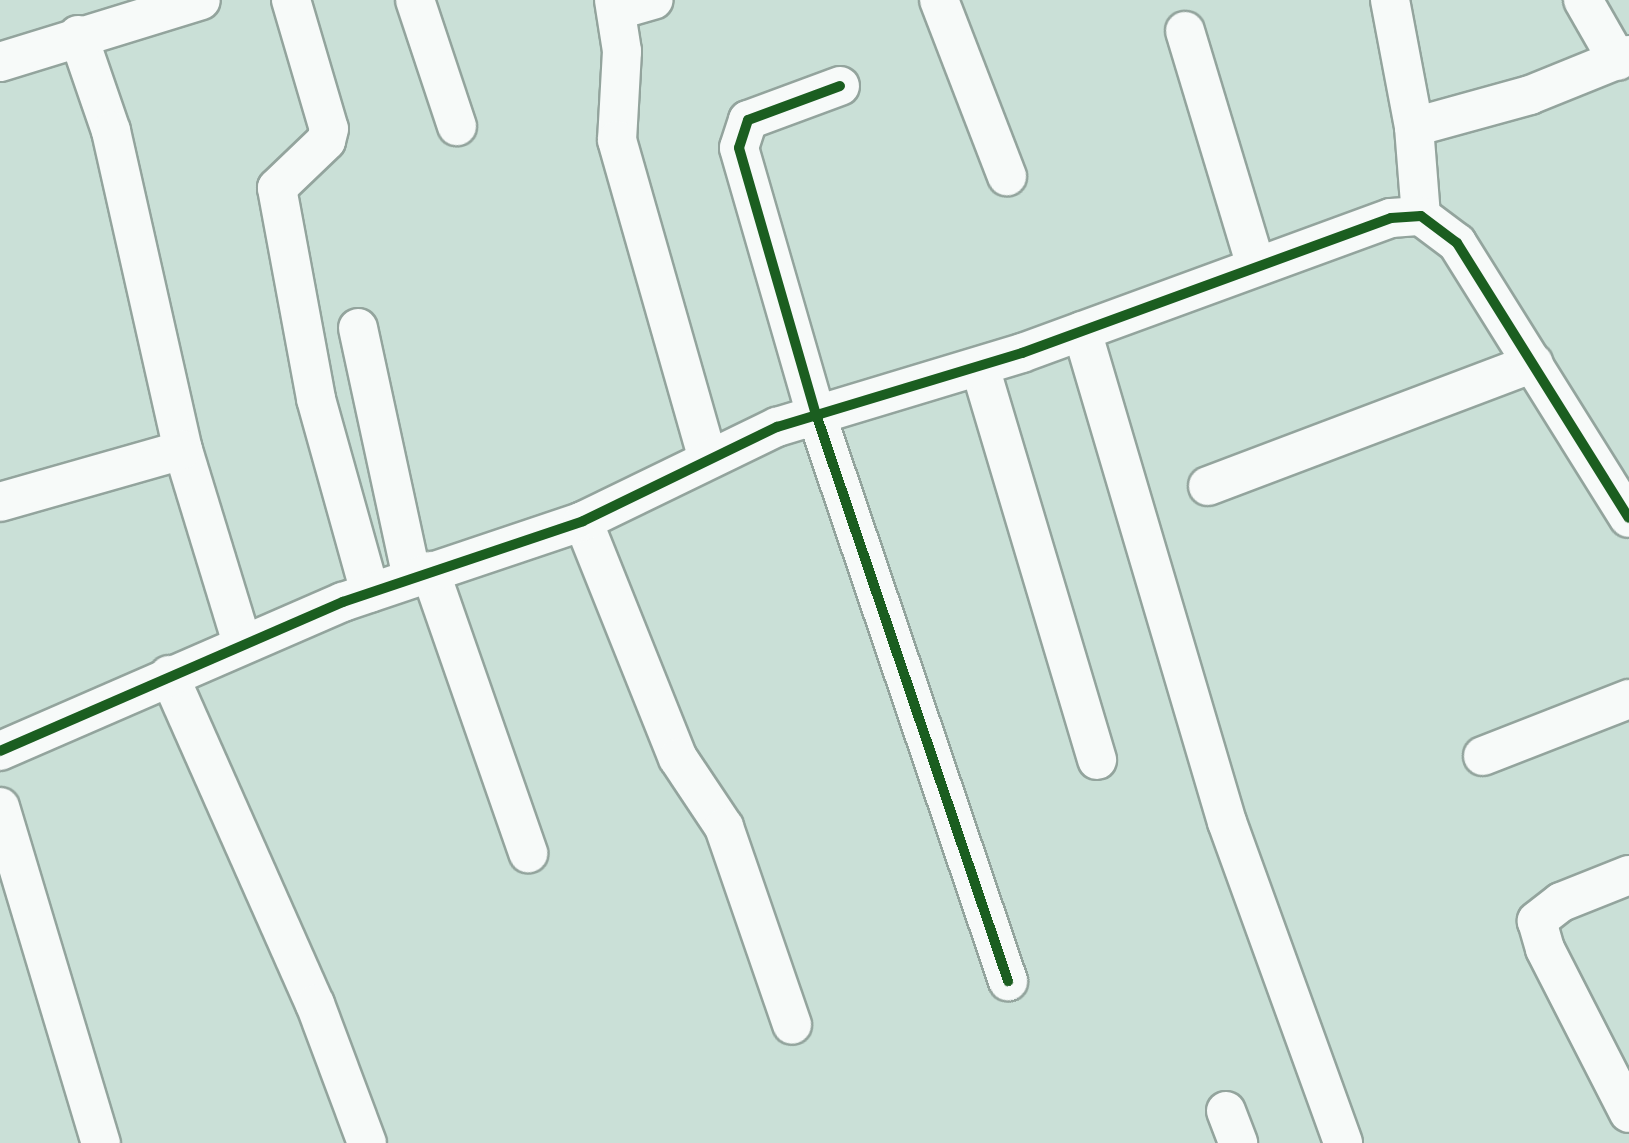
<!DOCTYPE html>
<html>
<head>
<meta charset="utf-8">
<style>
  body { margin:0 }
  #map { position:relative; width:1629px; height:1143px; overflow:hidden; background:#cae0d7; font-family:"Roboto Serif",serif }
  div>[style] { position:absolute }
  .roads { filter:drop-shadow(2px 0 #93a49d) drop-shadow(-2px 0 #93a49d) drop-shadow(0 2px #93a49d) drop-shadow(0 -2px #93a49d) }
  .minor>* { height:38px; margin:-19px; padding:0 19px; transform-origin:19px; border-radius:19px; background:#f7faf9 }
  .cycleway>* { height:10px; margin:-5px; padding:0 5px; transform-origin:5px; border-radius:5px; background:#1b5e20 }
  span { translate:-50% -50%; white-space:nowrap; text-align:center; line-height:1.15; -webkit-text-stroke:7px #c1e9d8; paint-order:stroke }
</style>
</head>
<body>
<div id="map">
  <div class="roads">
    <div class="minor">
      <i style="left:291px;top:0;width:134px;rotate:73.6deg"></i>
      <i style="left:329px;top:129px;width:12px;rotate:104deg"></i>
      <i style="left:326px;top:141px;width:68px;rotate:136.2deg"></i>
      <i style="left:277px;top:188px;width:215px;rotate:79.5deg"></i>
      <i style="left:316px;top:399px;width:201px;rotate:74.4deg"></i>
      <i style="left:415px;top:0;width:133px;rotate:71.6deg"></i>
      <i style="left:614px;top:0;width:52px;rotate:81.1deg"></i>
      <i style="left:622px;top:51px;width:89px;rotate:93.2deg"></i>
      <i style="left:617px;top:140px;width:332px;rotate:74.1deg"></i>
      <i style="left:939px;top:0;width:189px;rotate:68.9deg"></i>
      <i style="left:1390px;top:0;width:129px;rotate:79.3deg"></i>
      <i style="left:1414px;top:127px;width:89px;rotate:85.5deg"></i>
      <i style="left:1583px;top:0;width:70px;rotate:60.2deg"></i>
      <i style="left:618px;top:10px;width:37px;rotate:-16deg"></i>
      <i style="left:1185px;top:31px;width:245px;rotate:73.2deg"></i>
      <i style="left:78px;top:35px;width:102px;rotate:71deg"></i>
      <i style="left:111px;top:131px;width:327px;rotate:77.3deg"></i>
      <i style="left:183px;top:450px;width:202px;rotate:73deg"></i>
      <i style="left:0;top:62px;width:210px;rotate:-17.1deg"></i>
      <i style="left:840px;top:86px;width:98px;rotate:159.7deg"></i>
      <i style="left:748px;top:120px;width:29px;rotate:108deg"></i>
      <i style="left:739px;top:148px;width:277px;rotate:73.9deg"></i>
      <i style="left:816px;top:414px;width:599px;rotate:71.29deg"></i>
      <i style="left:1414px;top:127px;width:120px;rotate:-15.4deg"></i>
      <i style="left:1530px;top:95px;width:107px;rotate:-22deg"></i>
      <i style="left:358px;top:328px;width:256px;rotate:77.8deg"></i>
      <i style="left:1082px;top:331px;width:512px;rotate:73.55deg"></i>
      <i style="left:1227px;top:822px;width:341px;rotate:70.1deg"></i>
      <i style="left:980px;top:367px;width:410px;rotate:73.4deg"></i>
      <i style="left:1208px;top:486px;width:348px;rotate:-20.7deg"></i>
      <i style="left:0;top:502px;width:190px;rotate:-15.9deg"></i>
      <i style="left:583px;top:521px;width:255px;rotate:68.2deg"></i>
      <i style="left:678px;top:758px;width:83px;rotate:56.3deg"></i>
      <i style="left:724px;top:827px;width:209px;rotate:71deg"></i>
      <i style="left:430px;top:571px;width:299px;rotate:70.8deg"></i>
      <i style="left:169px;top:675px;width:360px;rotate:66.1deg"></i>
      <i style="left:315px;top:1004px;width:148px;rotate:69.5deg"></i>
      <i style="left:0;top:751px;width:374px;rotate:-23.5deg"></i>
      <i style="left:343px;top:602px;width:253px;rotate:-18.6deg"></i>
      <i style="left:583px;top:521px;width:216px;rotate:-25.9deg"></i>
      <i style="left:777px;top:427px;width:256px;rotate:-16.8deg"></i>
      <i style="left:1022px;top:353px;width:393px;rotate:-20.1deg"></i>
      <i style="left:1391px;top:218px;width:30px;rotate:-4deg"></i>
      <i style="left:1421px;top:216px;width:45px;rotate:36.9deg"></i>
      <i style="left:1457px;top:243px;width:324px;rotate:58deg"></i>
      <i style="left:1483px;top:756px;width:157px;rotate:-21.3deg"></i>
      <i style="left:0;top:807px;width:351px;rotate:73.3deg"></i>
      <i style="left:1629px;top:875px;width:73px;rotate:158.3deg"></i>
      <i style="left:1561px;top:902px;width:31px;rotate:142deg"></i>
      <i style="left:1537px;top:921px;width:29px;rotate:74deg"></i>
      <i style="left:1545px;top:949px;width:184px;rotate:62.9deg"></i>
      <i style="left:1226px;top:1111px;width:34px;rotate:69deg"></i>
    </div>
  </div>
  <div class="cycleway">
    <i style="left:840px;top:86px;width:98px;rotate:159.7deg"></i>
    <i style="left:748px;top:120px;width:29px;rotate:108deg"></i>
    <i style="left:739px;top:148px;width:277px;rotate:73.9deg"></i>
    <i style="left:816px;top:414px;width:599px;rotate:71.29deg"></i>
    <i style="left:0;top:751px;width:374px;rotate:-23.5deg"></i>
    <i style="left:343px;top:602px;width:253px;rotate:-18.6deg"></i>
    <i style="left:583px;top:521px;width:216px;rotate:-25.9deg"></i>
    <i style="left:777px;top:427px;width:256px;rotate:-16.8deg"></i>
    <i style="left:1022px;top:353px;width:393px;rotate:-20.1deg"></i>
    <i style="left:1391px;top:218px;width:30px;rotate:-4deg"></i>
    <i style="left:1421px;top:216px;width:45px;rotate:36.9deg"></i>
    <i style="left:1457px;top:243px;width:324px;rotate:58deg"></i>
  </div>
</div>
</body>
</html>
